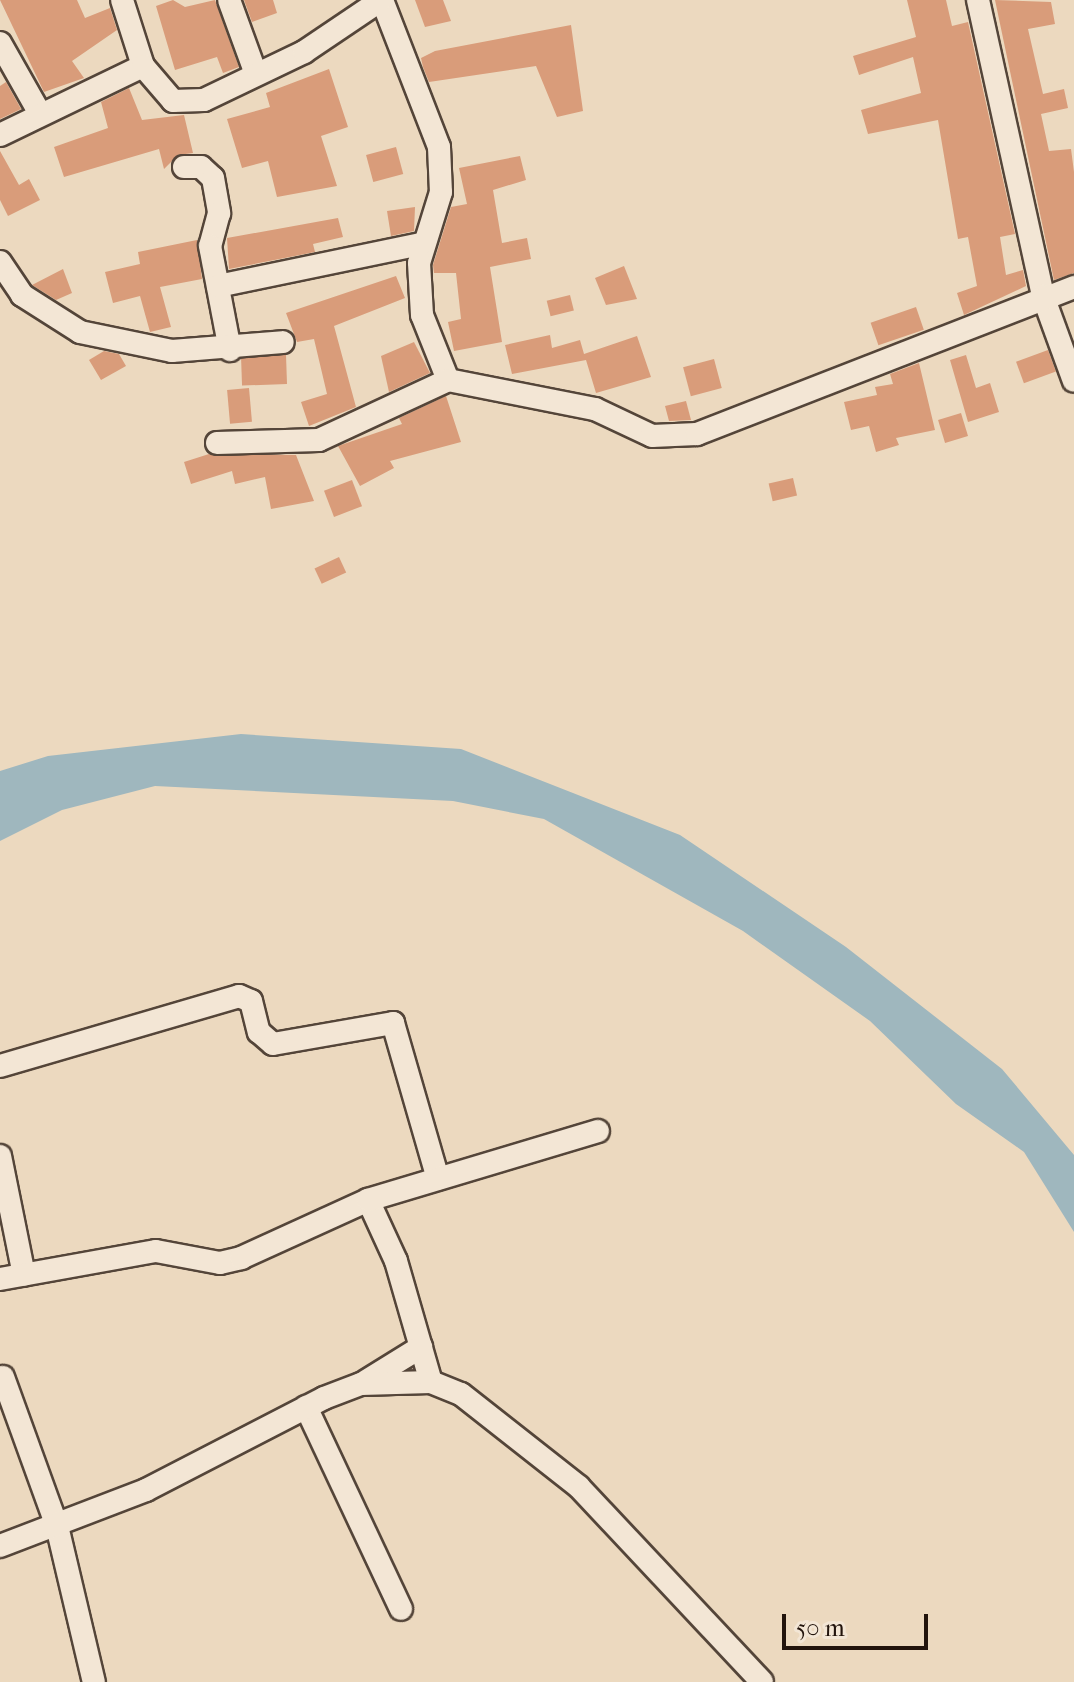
<!DOCTYPE html>
<html>
<head>
<meta charset="utf-8">
<style>
  body { margin:0 }
  #map { position:relative; width:1074px; height:1682px; overflow:hidden; background:#ecd9bf; font-family:"IM FELL French Canon",serif }
  div>[style] { position:absolute }
  .water>* { inset:0; background:#9fb7be }
  .building>* { inset:0; background:#d99c7a; transform-origin:0 0 }
  .roads { filter:drop-shadow(2px 0 #544539) drop-shadow(-2px 0 #544539) drop-shadow(0 2px #544539) drop-shadow(0 -2px #544539) }
  .street>* { height:22px; margin:-11px; padding:0 11px; transform-origin:11px; border-radius:11px; background:#f3e6d5 }
  span { translate:-50% -50%; white-space:nowrap; text-align:center; line-height:1.15; -webkit-text-stroke:8px #f3e6d5; paint-order:stroke }
  .scale { position:absolute; left:782px; top:1614px; width:146px; height:36px; box-sizing:border-box; border:4px solid #22140c; border-top:0; padding-left:10px; font-size:24px; line-height:28px; white-space:nowrap; color:#22140c; -webkit-text-stroke:6px #f3e6d5; paint-order:stroke }
</style>
</head>
<body>
<div id="map">
  <div class="water">
    <i style="clip-path:polygon(241px 734px,461px 749px,680px 835px,846px 947px,1002px 1069px,1074px 1155px,1074px 1232px,1024px 1152px,956px 1104px,870px 1021px,743px 931px,544px 819px,453px 801px,155px 786px,62px 810px,0 841px,0 771px,48px 756px)"></i>
  </div>
  <div class="building">
    <i style="clip-path:polygon(0 0,77px 0,85px 18px,110px 8px,117px 30px,72px 61px,84px 78px,44px 92px)"></i>
    <i style="clip-path:polygon(173px 0,185px 7px,215px 0,239px 67px,223px 73px,217px 57px,175px 70px,156px 6px)"></i>
    <i style="clip-path:polygon(244px 0,273px 0,277px 13px,252px 22px)"></i>
    <i style="clip-path:polygon(415px 0,443px 0,451px 21px,425px 27px)"></i>
    <i style="clip-path:polygon(907px 0,946px 0,952px 26px,968px 22px,1015px 234px,1000px 237px,1006px 275px,1023px 270px,1026px 286px,964px 315px,957px 293px,977px 286px,968px 237px,958px 239px,938px 120px,868px 134px,861px 110px,921px 93px,913px 57px,859px 75px,853px 56px,916px 37px)"></i>
    <i style="clip-path:polygon(995px 0,1051px 2px,1055px 24px,1028px 29px,1043px 94px,1064px 89px,1068px 108px,1041px 114px,1049px 151px,1071px 149px,1074px 172px,1074px 273px,1054px 280px)"></i>
    <i style="clip-path:polygon(571px 25px,583px 111px,557px 117px,536px 66px,429px 82px,423px 67px,421px 58px,435px 51px)"></i>
    <i style="clip-path:polygon(329px 69px,348px 127px,321px 136px,337px 186px,277px 197px,268px 161px,242px 168px,227px 119px,270px 107px,266px 93px)"></i>
    <i style="clip-path:polygon(6px 82px,21px 109px,0 119px,0 86px)"></i>
    <i style="clip-path:polygon(129px 88px,142px 120px,184px 115px,193px 153px,178px 155px,164px 169px,159px 149px,64px 177px,54px 147px,108px 128px,101px 102px)"></i>
    <i style="left:396px;top:147px;width:28px;height:31px;rotate:75deg"></i>
    <i style="clip-path:polygon(0 151px,19px 185px,29px 179px,40px 200px,8px 216px,0 200px)"></i>
    <i style="clip-path:polygon(520px 156px,526px 180px,493px 190px,502px 243px,527px 238px,531px 259px,490px 267px,502px 342px,454px 351px,448px 322px,461px 319px,456px 273px,434px 273px,433px 265px,451px 207px,467px 204px,459px 168px)"></i>
    <i style="clip-path:polygon(415px 207px,414px 231px,391px 236px,387px 211px)"></i>
    <i style="clip-path:polygon(338px 218px,343px 237px,313px 244px,315px 252px,229px 269px,227px 238px)"></i>
    <i style="clip-path:polygon(197px 240px,202px 279px,160px 287px,171px 327px,150px 332px,140px 296px,113px 303px,105px 272px,140px 264px,138px 252px)"></i>
    <i style="clip-path:polygon(624px 266px,637px 299px,606px 305px,595px 278px)"></i>
    <i style="clip-path:polygon(63px 269px,72px 293px,56px 300px,32px 285px)"></i>
    <i style="clip-path:polygon(396px 276px,405px 298px,334px 326px,356px 407px,309px 426px,301px 402px,327px 394px,314px 339px,297px 342px,286px 313px)"></i>
    <i style="left:570px;top:295px;width:16px;height:24px;rotate:76deg"></i>
    <i style="left:916px;top:307px;width:24px;height:48px;rotate:71deg"></i>
    <i style="clip-path:polygon(550px 335px,552px 348px,580px 340px,584px 354px,637px 336px,651px 377px,596px 393px,586px 360px,512px 374px,505px 345px)"></i>
    <i style="clip-path:polygon(414px 342px,430px 373px,389px 392px,381px 356px)"></i>
    <i style="left:1048px;top:350px;width:23px;height:34px;rotate:70deg"></i>
    <i style="clip-path:polygon(104px 351px,119px 354px,126px 366px,101px 380px,89px 360px)"></i>
    <i style="left:286px;top:355px;width:29px;height:45px;rotate:88deg"></i>
    <i style="clip-path:polygon(966px 355px,976px 388px,990px 383px,999px 412px,968px 422px,950px 360px)"></i>
    <i style="left:714px;top:359px;width:30px;height:32px;rotate:75deg"></i>
    <i style="clip-path:polygon(919px 363px,935px 430px,896px 438px,899px 445px,876px 452px,869px 426px,851px 430px,844px 402px,877px 395px,875px 387px,893px 384px,890px 374px)"></i>
    <i style="left:249px;top:388px;width:34px;height:22px;rotate:85deg"></i>
    <i style="clip-path:polygon(446px 396px,461px 442px,390px 461px,394px 468px,360px 486px,338px 446px,402px 424px,399px 418px)"></i>
    <i style="clip-path:polygon(686px 401px,691px 420px,669px 421px,665px 406px)"></i>
    <i style="left:961px;top:413px;width:24px;height:24px;rotate:73deg"></i>
    <i style="clip-path:polygon(209px 454px,296px 455px,314px 501px,271px 509px,265px 477px,235px 484px,232px 471px,191px 484px,184px 462px)"></i>
    <i style="left:793px;top:478px;width:18px;height:25px;rotate:77deg"></i>
    <i style="left:352px;top:480px;width:28px;height:30px;rotate:69deg"></i>
    <i style="left:339px;top:557px;width:17px;height:27px;rotate:65deg"></i>
  </div>
  <div class="roads">
    <div class="street">
      <i style="left:122px;top:0;width:69px;rotate:72.3deg"></i>
      <i style="left:229px;top:0;width:79px;rotate:70deg"></i>
      <i style="left:382px;top:0;width:158px;rotate:68.8deg"></i>
      <i style="left:439px;top:147px;width:45px;rotate:87.5deg"></i>
      <i style="left:441px;top:192px;width:74px;rotate:107.2deg"></i>
      <i style="left:419px;top:263px;width:52px;rotate:86.7deg"></i>
      <i style="left:422px;top:315px;width:70px;rotate:68.2deg"></i>
      <i style="left:978px;top:0;width:303px;rotate:77.6deg"></i>
      <i style="left:1043px;top:296px;width:90px;rotate:70deg"></i>
      <i style="left:0;top:43px;width:79px;rotate:60.5deg"></i>
      <i style="left:0;top:135px;width:159px;rotate:-25.8deg"></i>
      <i style="left:143px;top:66px;width:46px;rotate:49.4deg"></i>
      <i style="left:173px;top:101px;width:31px;rotate:-2deg"></i>
      <i style="left:204px;top:100px;width:111px;rotate:-25.6deg"></i>
      <i style="left:304px;top:52px;width:93px;rotate:-34deg"></i>
      <i style="left:184px;top:167px;width:17px"></i>
      <i style="left:201px;top:167px;width:16px;rotate:43deg"></i>
      <i style="left:213px;top:178px;width:36px;rotate:80deg"></i>
      <i style="left:219px;top:213px;width:34px;rotate:105deg"></i>
      <i style="left:210px;top:246px;width:106px;rotate:79.1deg"></i>
      <i style="left:0;top:262px;width:40px;rotate:56deg"></i>
      <i style="left:22px;top:295px;width:69px;rotate:32.5deg"></i>
      <i style="left:80px;top:332px;width:94px;rotate:11.7deg"></i>
      <i style="left:172px;top:351px;width:111px;rotate:-4.6deg"></i>
      <i style="left:218px;top:286px;width:207px;rotate:-11.7deg"></i>
      <i style="left:217px;top:443px;width:102px;rotate:-1.7deg"></i>
      <i style="left:319px;top:440px;width:142px;rotate:-24.9deg"></i>
      <i style="left:448px;top:380px;width:150px;rotate:11.2deg"></i>
      <i style="left:595px;top:409px;width:63px;rotate:25.3deg"></i>
      <i style="left:652px;top:436px;width:45px;rotate:-2.5deg"></i>
      <i style="left:697px;top:434px;width:405px;rotate:-21.3deg"></i>
      <i style="left:0;top:1066px;width:249px;rotate:-16.3deg"></i>
      <i style="left:239px;top:996px;width:13px;rotate:23deg"></i>
      <i style="left:251px;top:1001px;width:32px;rotate:76deg"></i>
      <i style="left:259px;top:1032px;width:18px;rotate:41deg"></i>
      <i style="left:273px;top:1044px;width:122px;rotate:-9.9deg"></i>
      <i style="left:393px;top:1023px;width:162px;rotate:73.9deg"></i>
      <i style="left:0;top:1156px;width:121px;rotate:78.6deg"></i>
      <i style="left:368px;top:1200px;width:67px;rotate:65.3deg"></i>
      <i style="left:396px;top:1261px;width:126px;rotate:73.9deg"></i>
      <i style="left:0;top:1279px;width:158px;rotate:-10.2deg"></i>
      <i style="left:156px;top:1251px;width:65px;rotate:10.6deg"></i>
      <i style="left:220px;top:1263px;width:22px;rotate:-13deg"></i>
      <i style="left:241px;top:1258px;width:140px;rotate:-24.5deg"></i>
      <i style="left:368px;top:1200px;width:240px;rotate:-16.7deg"></i>
      <i style="left:3px;top:1377px;width:158px;rotate:70.1deg"></i>
      <i style="left:57px;top:1526px;width:160px;rotate:76.7deg"></i>
      <i style="left:366px;top:1381px;width:65px;rotate:-31.7deg"></i>
      <i style="left:306px;top:1407px;width:223px;rotate:64.8deg"></i>
      <i style="left:0;top:1546px;width:156px;rotate:-21deg"></i>
      <i style="left:146px;top:1490px;width:200px;rotate:-27.3deg"></i>
      <i style="left:324px;top:1398px;width:40px;rotate:-21deg"></i>
      <i style="left:361px;top:1384px;width:70px;rotate:-1.6deg"></i>
      <i style="left:431px;top:1382px;width:32px;rotate:22deg"></i>
      <i style="left:461px;top:1394px;width:150px;rotate:38.2deg"></i>
      <i style="left:579px;top:1487px;width:267px;rotate:46.8deg"></i>
    </div>
  </div>
  <div class="scale">50 m</div>
</div>
</body>
</html>
